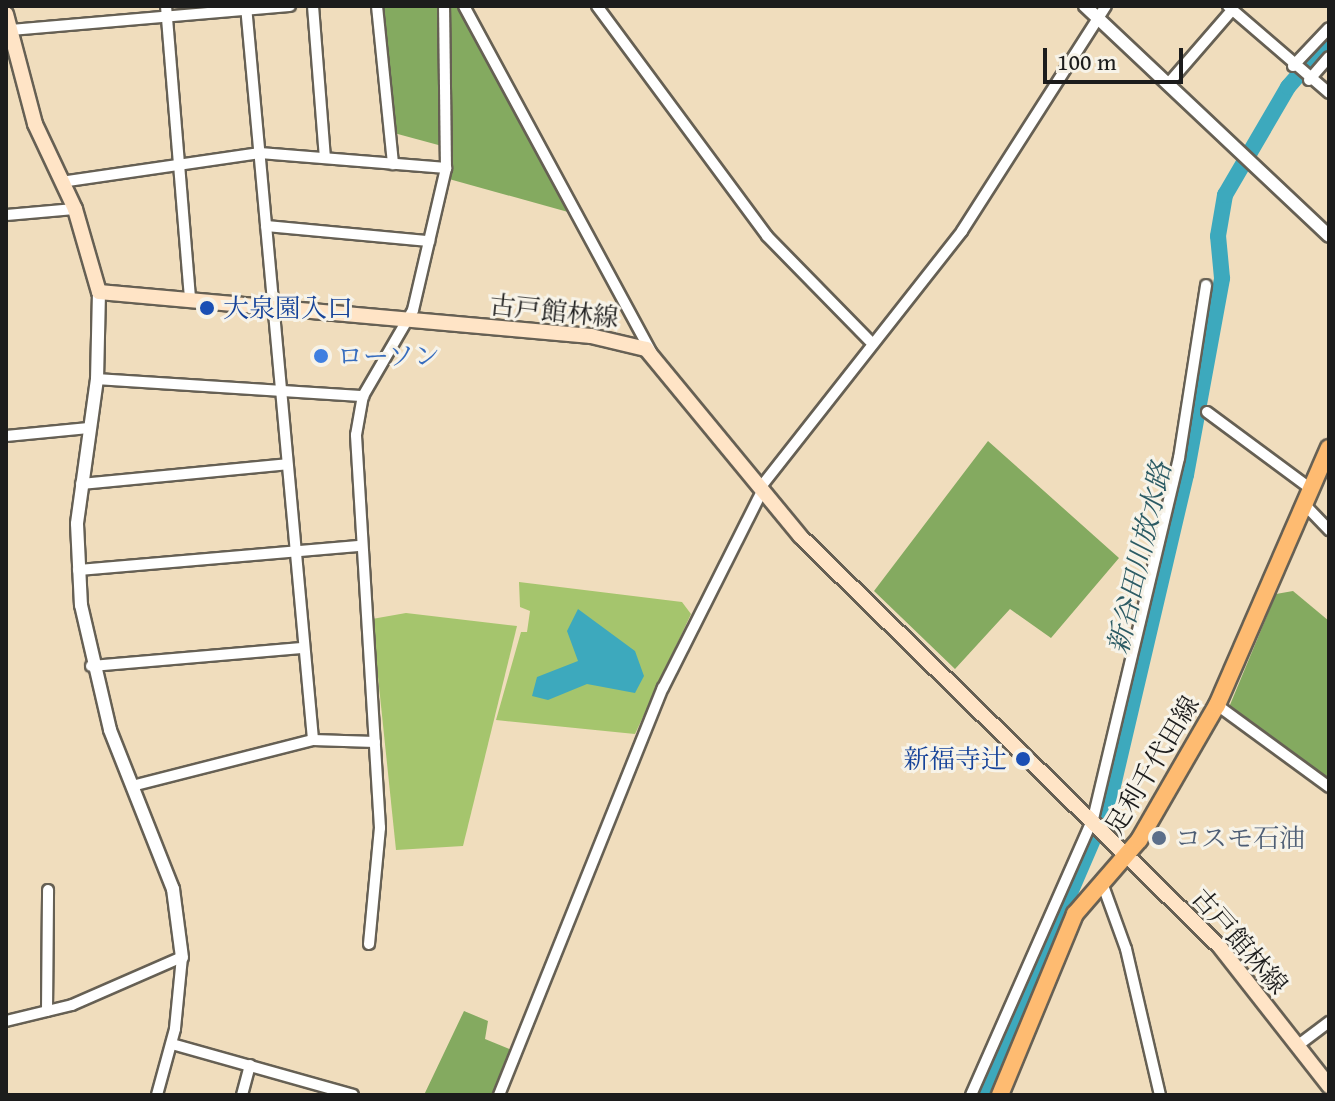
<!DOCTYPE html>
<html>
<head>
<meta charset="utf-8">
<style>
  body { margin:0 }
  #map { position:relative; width:1335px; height:1101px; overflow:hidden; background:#f0ddbd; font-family:"Gentium Book Plus","Noto Serif JP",serif }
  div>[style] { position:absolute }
  .green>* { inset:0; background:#a5c56d }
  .forest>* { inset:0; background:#84aa60 }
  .water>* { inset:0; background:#3da9bd }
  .river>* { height:16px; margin:-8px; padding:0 8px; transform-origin:8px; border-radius:8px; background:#3da9bd }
  .roads { filter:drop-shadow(2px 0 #666054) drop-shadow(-2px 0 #666054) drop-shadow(0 2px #666054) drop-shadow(0 -2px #666054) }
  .minor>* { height:10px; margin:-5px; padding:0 5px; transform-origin:5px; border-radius:5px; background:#fff }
  .tertiary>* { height:12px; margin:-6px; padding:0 6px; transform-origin:6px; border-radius:6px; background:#fff }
  .secondary>* { height:14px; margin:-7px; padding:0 7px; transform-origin:7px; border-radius:7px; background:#ffe4c6 }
  .primary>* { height:16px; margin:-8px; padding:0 8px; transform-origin:8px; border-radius:8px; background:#febb71 }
  .dots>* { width:22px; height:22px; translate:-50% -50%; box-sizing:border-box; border:4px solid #f7f3e8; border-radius:50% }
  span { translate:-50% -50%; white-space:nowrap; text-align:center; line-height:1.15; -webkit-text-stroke:6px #f7f3e8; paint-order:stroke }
  .transit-label { font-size:26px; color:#164399 }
  .left { translate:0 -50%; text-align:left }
  .right { translate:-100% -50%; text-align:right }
  .street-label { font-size:26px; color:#1c1c1c }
  .shop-label { font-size:26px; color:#366cbe }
  .service-label { font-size:26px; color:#4e5e75 }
  .water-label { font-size:28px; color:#2b5b64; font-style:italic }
  .frame { position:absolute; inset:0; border:8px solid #1c1c1c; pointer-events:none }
  .scale { position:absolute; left:1043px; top:48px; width:140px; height:36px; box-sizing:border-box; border:4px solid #1c1c1c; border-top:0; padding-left:10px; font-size:24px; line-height:28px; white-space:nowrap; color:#1c1c1c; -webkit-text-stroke:6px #f7f3e8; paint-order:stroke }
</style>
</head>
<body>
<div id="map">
  <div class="green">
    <i style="clip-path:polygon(519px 582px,682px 602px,691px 614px,635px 734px,496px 720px,521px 632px,527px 632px,530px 611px,520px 607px)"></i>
    <i style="clip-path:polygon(406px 613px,517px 626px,463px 846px,396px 850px,372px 619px)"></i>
  </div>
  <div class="forest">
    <i style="clip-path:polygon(378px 6px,441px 6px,442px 146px,394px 133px)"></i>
    <i style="clip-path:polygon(448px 6px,461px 6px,568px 212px,449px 179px)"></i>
    <i style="clip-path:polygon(988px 441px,1119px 558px,1051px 638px,1010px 609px,955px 669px,874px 591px)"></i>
    <i style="clip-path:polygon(1293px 591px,1329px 621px,1329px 787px,1227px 712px,1276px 594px)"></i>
    <i style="clip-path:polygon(464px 1011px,488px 1021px,485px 1039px,514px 1051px,497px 1095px,424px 1095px)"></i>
  </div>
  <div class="water">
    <i style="clip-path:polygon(578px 609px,635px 651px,644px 676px,635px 693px,587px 684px,548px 700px,532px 696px,537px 677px,578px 661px,567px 631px)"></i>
  </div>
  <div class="river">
    <i style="left:983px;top:1095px;width:318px;rotate:-66.7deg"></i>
    <i style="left:1109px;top:803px;width:337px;rotate:-76.8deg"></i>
    <i style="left:1186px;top:475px;width:200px;rotate:-79.6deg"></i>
    <i style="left:1222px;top:278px;width:42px;rotate:-95.4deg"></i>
    <i style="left:1218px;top:236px;width:42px;rotate:-80.3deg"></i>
    <i style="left:1225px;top:195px;width:125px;rotate:-59.7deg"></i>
    <i style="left:1288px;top:87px;width:62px;rotate:-48.9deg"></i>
  </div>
  <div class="roads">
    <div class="minor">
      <i style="left:166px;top:6px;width:296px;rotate:85.3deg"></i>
      <i style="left:246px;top:6px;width:737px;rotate:84.78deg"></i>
      <i style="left:313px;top:6px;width:152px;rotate:85.5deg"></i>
      <i style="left:377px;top:6px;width:159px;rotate:84.2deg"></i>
      <i style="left:464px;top:6px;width:395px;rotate:61.6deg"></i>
      <i style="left:597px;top:6px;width:286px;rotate:53.5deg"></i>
      <i style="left:767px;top:236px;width:147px;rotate:45.6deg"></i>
      <i style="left:1228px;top:6px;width:133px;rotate:40.7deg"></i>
      <i style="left:10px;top:30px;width:281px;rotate:-4.9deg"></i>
      <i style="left:1293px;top:66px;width:52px;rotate:-46.5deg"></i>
      <i style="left:1309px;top:80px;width:30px;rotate:-49deg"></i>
      <i style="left:1168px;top:84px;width:98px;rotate:-49.1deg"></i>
      <i style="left:61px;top:182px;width:201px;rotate:-8.3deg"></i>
      <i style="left:260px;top:153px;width:187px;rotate:4.6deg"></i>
      <i style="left:6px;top:215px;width:69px;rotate:-5deg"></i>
      <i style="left:266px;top:226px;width:164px;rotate:5.3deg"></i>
      <i style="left:97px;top:379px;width:267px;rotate:3.7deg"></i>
      <i style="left:1207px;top:412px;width:129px;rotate:36.5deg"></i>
      <i style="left:6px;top:436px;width:83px;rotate:-5.5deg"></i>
      <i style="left:81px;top:484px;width:207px;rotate:-5.5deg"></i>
      <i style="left:760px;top:488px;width:327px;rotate:-51.8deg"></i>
      <i style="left:962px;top:231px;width:267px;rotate:-57.4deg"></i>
      <i style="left:1305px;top:505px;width:35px;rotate:46deg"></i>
      <i style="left:78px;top:570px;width:282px;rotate:-4.9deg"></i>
      <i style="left:91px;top:666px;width:212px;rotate:-4.9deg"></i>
      <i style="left:1217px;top:705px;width:139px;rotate:36.2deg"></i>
      <i style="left:132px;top:786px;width:187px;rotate:-14.3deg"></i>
      <i style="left:313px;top:740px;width:62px;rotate:1.8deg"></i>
      <i style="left:1101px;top:880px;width:73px;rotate:70.1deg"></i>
      <i style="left:1126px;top:949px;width:150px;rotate:76.9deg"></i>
      <i style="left:369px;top:944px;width:117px;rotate:-84.6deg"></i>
      <i style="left:380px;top:828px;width:394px;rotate:-93.5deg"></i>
      <i style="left:356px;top:435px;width:40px;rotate:-80deg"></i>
      <i style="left:363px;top:396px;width:99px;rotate:-59.8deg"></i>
      <i style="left:413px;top:310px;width:146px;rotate:-76.9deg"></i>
      <i style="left:446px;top:168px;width:162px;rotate:-90.7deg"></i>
      <i style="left:47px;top:1011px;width:121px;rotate:-89.5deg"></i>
      <i style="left:6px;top:1021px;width:68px;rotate:-13.6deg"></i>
      <i style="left:72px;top:1005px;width:120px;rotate:-23.6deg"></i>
      <i style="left:182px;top:957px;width:72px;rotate:95.6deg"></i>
      <i style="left:175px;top:1029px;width:68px;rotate:105.3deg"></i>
      <i style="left:172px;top:1044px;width:188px;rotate:15.7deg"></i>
      <i style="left:1297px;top:1046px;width:40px;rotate:-37deg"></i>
      <i style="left:242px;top:1095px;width:31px;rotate:-75deg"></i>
      <i style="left:499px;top:1095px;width:439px;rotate:-68.1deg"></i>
      <i style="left:663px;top:688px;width:220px;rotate:-63.3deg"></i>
      <i style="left:971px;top:1095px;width:302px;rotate:-66.2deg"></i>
      <i style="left:1093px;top:819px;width:371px;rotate:-76.6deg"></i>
      <i style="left:1179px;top:458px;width:175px;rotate:-81.1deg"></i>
    </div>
    <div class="tertiary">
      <i style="left:1085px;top:6px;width:335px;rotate:43.3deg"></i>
      <i style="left:99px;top:292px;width:87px;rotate:91.3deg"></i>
      <i style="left:97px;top:379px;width:146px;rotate:97.9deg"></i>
      <i style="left:77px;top:524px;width:81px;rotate:87.2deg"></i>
      <i style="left:81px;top:605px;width:128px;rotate:76.9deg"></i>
      <i style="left:110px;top:730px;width:171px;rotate:68.4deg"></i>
      <i style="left:173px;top:889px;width:69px;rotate:82.5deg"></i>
    </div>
    <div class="secondary">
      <i style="left:6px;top:14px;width:114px;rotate:75.2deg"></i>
      <i style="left:35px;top:124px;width:94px;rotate:64.8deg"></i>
      <i style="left:75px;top:209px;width:86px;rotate:73.9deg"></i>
      <i style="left:99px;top:292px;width:494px;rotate:5.1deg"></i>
      <i style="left:591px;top:336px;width:57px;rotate:13.3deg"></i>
      <i style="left:646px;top:349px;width:242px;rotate:50.5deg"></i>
      <i style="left:800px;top:536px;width:588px;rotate:44.38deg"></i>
      <i style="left:1220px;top:947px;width:177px;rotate:51.9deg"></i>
    </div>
    <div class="primary">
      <i style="left:1000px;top:1095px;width:196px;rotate:-67.5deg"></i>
      <i style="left:1075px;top:914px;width:98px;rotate:-49.1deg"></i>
      <i style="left:1139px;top:840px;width:156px;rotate:-60deg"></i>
      <i style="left:1217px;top:705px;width:280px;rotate:-66.5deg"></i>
    </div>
  </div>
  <div class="dots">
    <i style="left:207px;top:308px;background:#1a4fb4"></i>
    <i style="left:321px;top:356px;background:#3f7fe0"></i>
    <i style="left:1023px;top:759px;background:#1a4fb4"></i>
    <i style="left:1159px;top:838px;background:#5c6f8a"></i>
  </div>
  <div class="transit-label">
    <span class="left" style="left:223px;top:308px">大泉園入口</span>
    <span class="right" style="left:1007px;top:759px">新福寺辻</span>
  </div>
  <div class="street-label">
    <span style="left:554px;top:311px;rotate:6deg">古戸館林線</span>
    <span style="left:1152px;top:765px;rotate:-59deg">足利千代田線</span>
    <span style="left:1240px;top:941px;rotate:49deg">古戸館林線</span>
  </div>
  <div class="shop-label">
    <span class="left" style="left:337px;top:356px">ローソン</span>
  </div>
  <div class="service-label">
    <span class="left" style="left:1175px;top:838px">コスモ石油</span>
  </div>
  <div class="water-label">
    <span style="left:1139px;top:558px;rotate:-77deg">新谷田川放水路</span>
  </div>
  <div class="frame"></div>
  <div class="scale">100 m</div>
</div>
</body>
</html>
